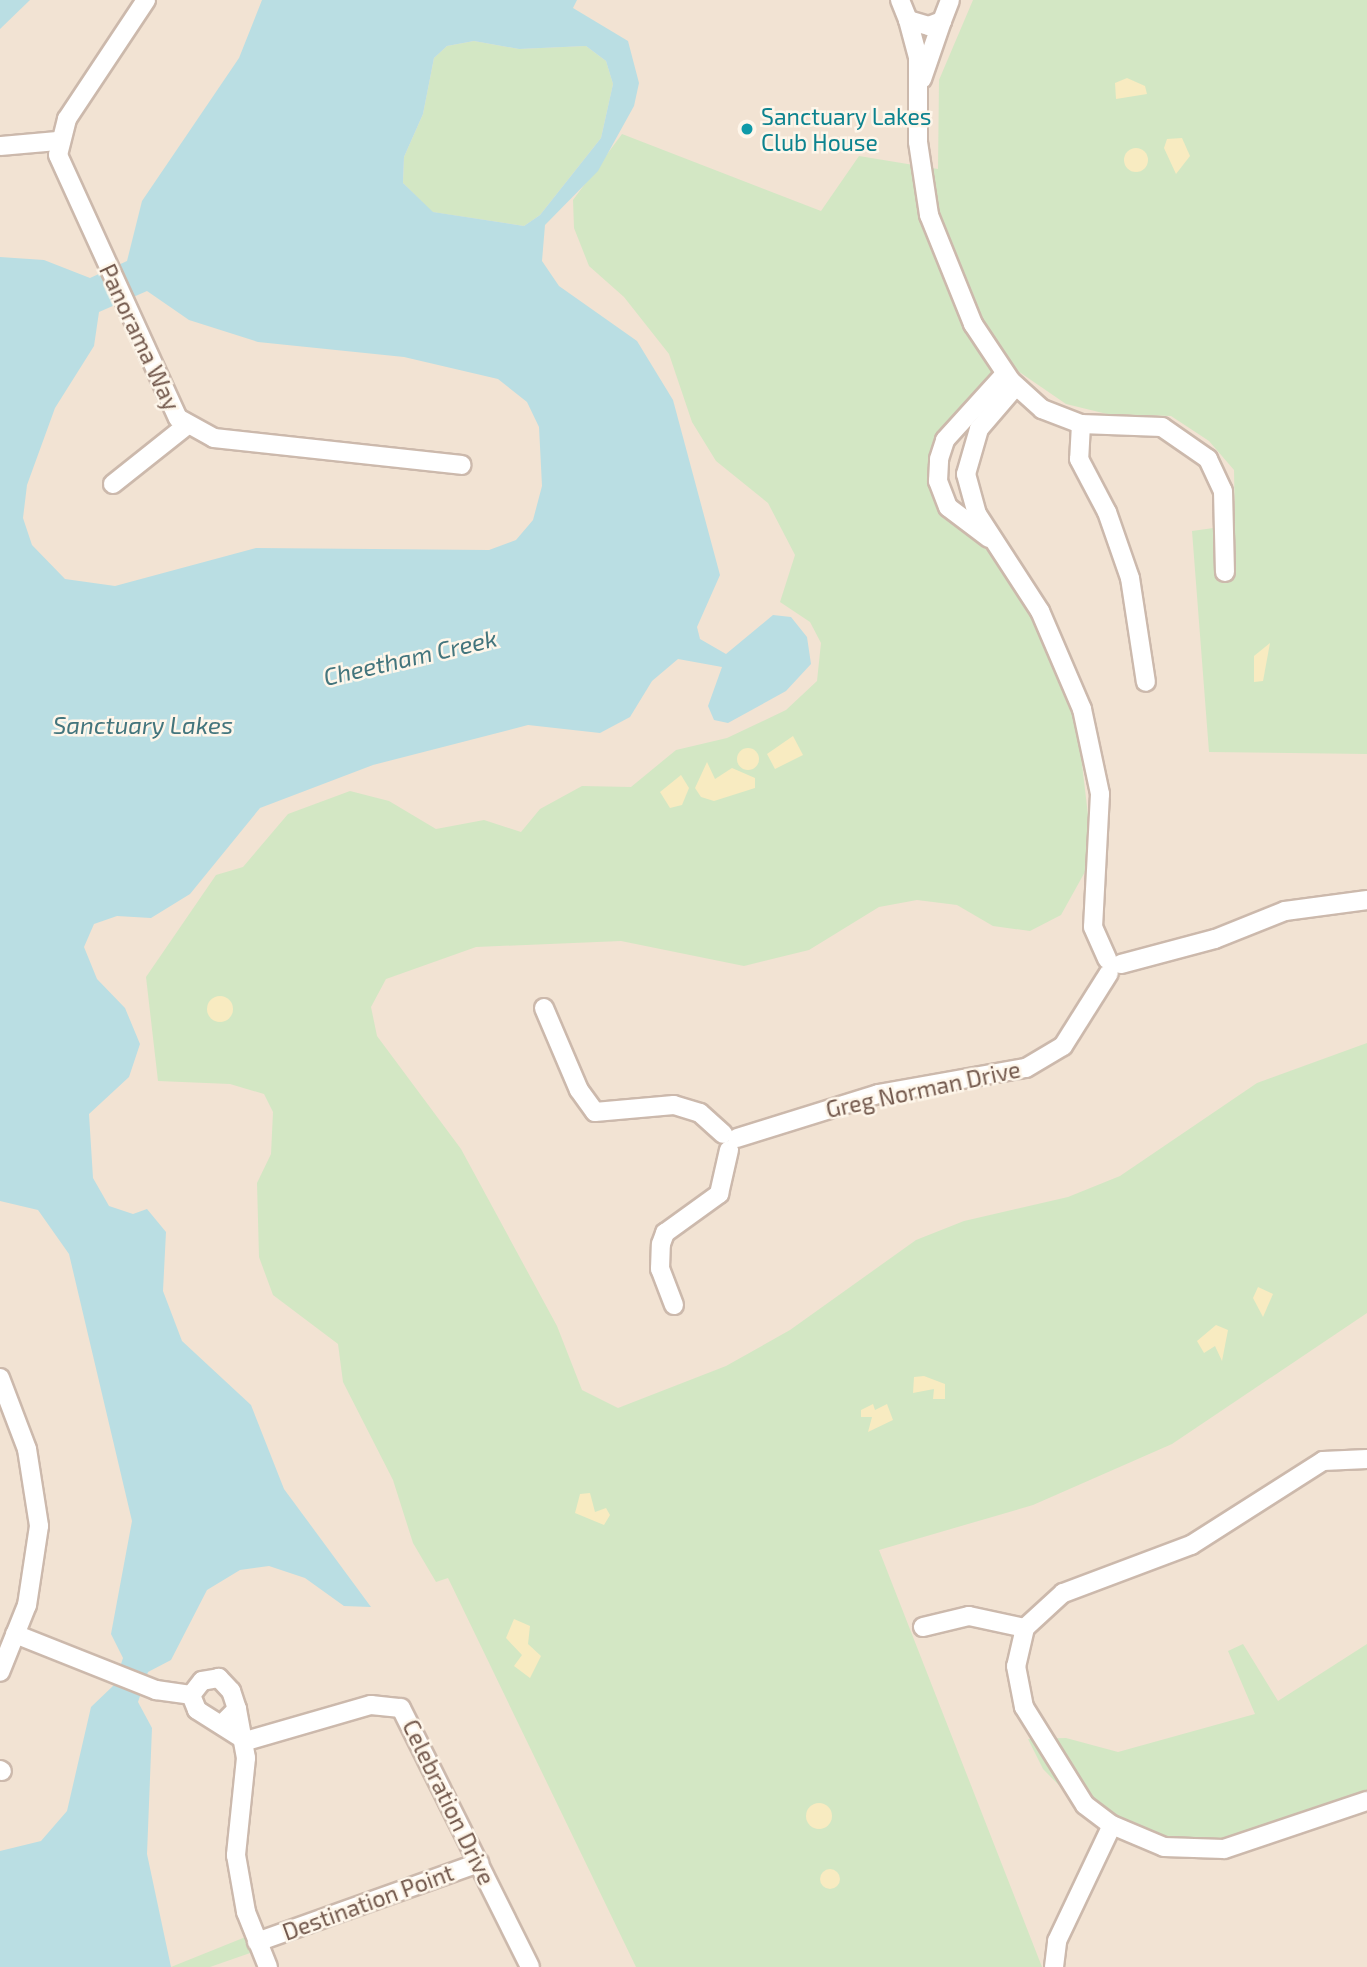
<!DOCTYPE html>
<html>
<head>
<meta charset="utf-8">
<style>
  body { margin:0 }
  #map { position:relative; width:1367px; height:1967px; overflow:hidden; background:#fbf2e5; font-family:"Exo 2",sans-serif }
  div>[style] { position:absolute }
  .residential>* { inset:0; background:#f2e3d3; transform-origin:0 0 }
  .green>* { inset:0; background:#d3e7c4 }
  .sand>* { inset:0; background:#f8ebc1 }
  .round { border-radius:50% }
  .water>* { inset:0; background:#badee3 }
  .roads { filter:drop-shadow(2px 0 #ccb9ac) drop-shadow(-2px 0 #ccb9ac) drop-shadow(0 2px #ccb9ac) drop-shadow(0 -2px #ccb9ac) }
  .minor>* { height:18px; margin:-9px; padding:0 9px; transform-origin:9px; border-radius:9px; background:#fff }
  .dots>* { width:19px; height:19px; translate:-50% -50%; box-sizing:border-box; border:4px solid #fef6ea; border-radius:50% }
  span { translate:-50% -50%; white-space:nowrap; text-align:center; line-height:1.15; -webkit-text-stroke:5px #fef6ea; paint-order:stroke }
  .culture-label { font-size:23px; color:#0d838f }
  .left { translate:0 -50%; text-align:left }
  .street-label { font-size:23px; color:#72584c }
  .water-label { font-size:24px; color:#43757d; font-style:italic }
</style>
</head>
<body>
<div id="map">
  <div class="residential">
    <i style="left:0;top:0;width:1367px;height:1967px"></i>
  </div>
  <div class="green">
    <i style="clip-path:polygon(973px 0,1367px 0,1367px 754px,1209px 752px,1192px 531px,1235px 525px,1234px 470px,1209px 441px,1171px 416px,1107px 414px,1066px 404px,1012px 367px,938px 440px,946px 511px,996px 556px,1028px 602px,1076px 713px,1090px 832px,1086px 870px,1061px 915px,1030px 931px,993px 926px,957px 905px,917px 900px,879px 907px,809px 950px,744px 966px,621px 941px,476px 947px,386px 979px,371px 1007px,377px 1036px,461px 1149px,557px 1326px,582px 1390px,618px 1408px,726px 1366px,790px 1330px,916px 1240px,964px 1221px,1068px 1197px,1120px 1176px,1257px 1083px,1367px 1043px,1367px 1313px,1172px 1444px,1033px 1505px,879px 1550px,1042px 1967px,636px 1967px,448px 1578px,436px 1582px,413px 1543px,393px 1480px,343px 1382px,338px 1344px,273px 1295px,259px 1257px,257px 1183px,271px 1154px,273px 1112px,264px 1094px,230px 1084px,158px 1081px,146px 977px,216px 875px,243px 867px,288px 814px,350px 791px,389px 801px,436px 829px,484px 820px,521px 832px,540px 809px,582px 786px,631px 787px,676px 750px,727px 738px,786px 710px,817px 681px,821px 643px,810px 622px,780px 602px,795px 555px,768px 503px,716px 461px,692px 422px,669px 354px,624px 297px,589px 266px,574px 228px,573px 200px,622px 134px,821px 211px,859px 156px,938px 169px,939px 80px)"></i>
    <i style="clip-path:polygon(474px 41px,519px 49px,586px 46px,606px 61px,613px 84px,601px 138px,540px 215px,524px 226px,432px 212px,403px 183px,404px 157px,423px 114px,434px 58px,447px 46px)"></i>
    <i style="clip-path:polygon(1243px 1644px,1278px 1701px,1367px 1644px,1367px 1813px,1322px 1817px,1224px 1855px,1162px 1855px,1108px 1835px,1043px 1769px,1028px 1739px,1066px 1738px,1118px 1752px,1255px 1714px,1228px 1651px)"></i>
    <i style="clip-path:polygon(248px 1936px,253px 1952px,210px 1967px,171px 1967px)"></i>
  </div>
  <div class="sand">
    <i style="clip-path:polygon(1127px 78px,1145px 86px,1147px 94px,1116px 99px,1115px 83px)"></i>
    <i style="clip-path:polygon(1182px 138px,1190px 156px,1176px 174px,1164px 148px,1167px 139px)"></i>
    <i class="round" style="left:1124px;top:148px;width:24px;height:24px"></i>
    <i style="clip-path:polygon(1270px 643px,1263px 681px,1254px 682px,1254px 656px)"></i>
    <i style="clip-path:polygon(793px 736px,803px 755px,775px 769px,767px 754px)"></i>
    <i class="round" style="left:737px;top:748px;width:22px;height:22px"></i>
    <i style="clip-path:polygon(707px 762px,715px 779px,732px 768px,755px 778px,755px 788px,714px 801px,701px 797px,695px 788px)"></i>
    <i style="clip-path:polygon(681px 775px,689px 788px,682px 805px,670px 808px,660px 792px)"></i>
    <i class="round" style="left:207px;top:996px;width:26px;height:26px"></i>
    <i style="clip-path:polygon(1258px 1287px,1273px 1294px,1263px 1317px,1253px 1298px)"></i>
    <i style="clip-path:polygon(1216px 1325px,1228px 1330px,1222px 1361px,1215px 1346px,1204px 1353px,1197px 1341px)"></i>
    <i style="clip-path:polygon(924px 1376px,945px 1384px,945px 1399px,933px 1399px,934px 1389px,913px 1393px,914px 1377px)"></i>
    <i style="clip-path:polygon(873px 1404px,875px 1410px,887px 1404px,893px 1420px,868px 1432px,872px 1417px,861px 1417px,861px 1410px)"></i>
    <i style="clip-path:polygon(590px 1493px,595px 1512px,606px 1508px,610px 1515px,604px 1525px,575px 1513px,580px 1494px)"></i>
    <i style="clip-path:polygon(514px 1619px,530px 1626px,528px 1644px,541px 1656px,530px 1678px,514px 1666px,522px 1655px,506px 1638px)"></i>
    <i class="round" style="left:806px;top:1803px;width:26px;height:26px"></i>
    <i class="round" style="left:820px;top:1869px;width:20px;height:20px"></i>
  </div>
  <div class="water">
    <i style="clip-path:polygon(0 0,30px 0,0 29px)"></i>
    <i style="clip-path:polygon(evenodd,262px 0,577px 0,573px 8px,628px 41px,639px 83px,634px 106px,598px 171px,545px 225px,542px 261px,559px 286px,637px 341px,673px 400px,720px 575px,697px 627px,700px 639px,726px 654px,773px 615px,791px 617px,807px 637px,811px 664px,786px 691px,728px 723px,714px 720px,708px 706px,722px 667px,678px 659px,652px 681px,630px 717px,600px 733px,528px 725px,373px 765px,260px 808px,190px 894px,151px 918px,117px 916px,94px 924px,84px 947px,97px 979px,125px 1008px,140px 1044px,129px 1077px,89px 1114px,93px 1178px,109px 1206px,133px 1214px,147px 1209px,166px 1232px,163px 1291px,182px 1341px,251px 1405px,284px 1489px,371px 1607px,344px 1606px,305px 1578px,269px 1566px,240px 1570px,207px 1590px,171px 1660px,148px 1672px,138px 1702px,152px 1728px,147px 1854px,171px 1967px,0 1967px,0 1851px,41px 1841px,67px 1811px,91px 1707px,114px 1685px,123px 1658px,111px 1634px,132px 1521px,69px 1254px,38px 1210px,0 1201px,0 257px,44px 260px,90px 278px,127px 261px,142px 201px,239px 58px,262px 0,474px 41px,519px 49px,586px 46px,606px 61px,613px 84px,601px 138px,540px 215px,524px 226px,433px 212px,403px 183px,404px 157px,423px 114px,434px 58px,447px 46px,474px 41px,262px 0,147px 291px,189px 320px,258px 342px,404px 357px,498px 379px,527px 402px,539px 427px,542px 486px,533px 520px,516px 540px,489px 550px,256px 548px,115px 586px,65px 579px,32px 545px,23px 518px,27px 485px,55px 408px,94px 346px,99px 312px,147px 291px)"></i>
  </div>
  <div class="roads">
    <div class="minor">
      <i style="left:146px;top:0;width:143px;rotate:123.6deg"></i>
      <i style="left:67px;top:119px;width:37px;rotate:104deg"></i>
      <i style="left:58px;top:155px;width:289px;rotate:65.5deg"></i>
      <i style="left:178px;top:418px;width:41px;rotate:29.1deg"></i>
      <i style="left:214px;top:438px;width:249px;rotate:6.2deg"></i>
      <i style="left:900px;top:0;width:22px;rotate:68deg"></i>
      <i style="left:908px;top:20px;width:22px;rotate:16deg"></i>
      <i style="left:929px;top:26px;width:14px;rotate:-21deg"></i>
      <i style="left:942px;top:21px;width:22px;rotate:-69deg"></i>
      <i style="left:908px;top:20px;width:39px;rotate:75deg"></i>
      <i style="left:918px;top:58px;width:84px;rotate:90deg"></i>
      <i style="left:918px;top:142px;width:74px;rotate:81.4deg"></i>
      <i style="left:929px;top:215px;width:118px;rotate:68deg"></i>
      <i style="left:973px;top:324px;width:69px;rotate:56.3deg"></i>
      <i style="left:1011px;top:381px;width:42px;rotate:42.1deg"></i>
      <i style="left:1042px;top:409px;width:42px;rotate:21deg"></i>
      <i style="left:1081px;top:424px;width:81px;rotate:2.1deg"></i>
      <i style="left:1162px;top:427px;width:56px;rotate:34.8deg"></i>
      <i style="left:1208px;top:459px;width:35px;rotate:65deg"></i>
      <i style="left:1223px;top:491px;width:81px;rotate:88.6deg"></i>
      <i style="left:922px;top:79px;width:61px;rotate:-71deg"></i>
      <i style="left:0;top:146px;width:57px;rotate:-5deg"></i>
      <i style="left:1016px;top:386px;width:57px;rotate:130.7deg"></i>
      <i style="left:979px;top:429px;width:47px;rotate:106.1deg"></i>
      <i style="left:966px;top:474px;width:41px;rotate:74.6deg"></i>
      <i style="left:977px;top:514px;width:116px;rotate:57deg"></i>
      <i style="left:1040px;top:611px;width:107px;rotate:66.8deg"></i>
      <i style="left:1082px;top:709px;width:87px;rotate:78deg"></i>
      <i style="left:1100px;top:794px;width:133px;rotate:93deg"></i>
      <i style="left:1093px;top:927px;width:35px;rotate:66deg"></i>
      <i style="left:1081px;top:424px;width:35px;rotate:93deg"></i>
      <i style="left:1079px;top:459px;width:60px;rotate:62.2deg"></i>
      <i style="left:1107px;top:512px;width:70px;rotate:70.8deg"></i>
      <i style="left:1130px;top:578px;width:105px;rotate:81.3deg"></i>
      <i style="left:113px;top:484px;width:93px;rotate:-38.5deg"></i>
      <i style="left:989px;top:538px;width:51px;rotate:-142.9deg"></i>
      <i style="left:948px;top:507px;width:28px;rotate:-111deg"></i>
      <i style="left:938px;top:481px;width:22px;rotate:-87deg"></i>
      <i style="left:939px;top:459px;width:20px;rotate:-72deg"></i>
      <i style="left:945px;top:440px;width:89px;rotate:-47.7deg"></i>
      <i style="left:1121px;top:964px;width:97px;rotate:-14.9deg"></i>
      <i style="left:1215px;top:939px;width:75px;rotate:-21.8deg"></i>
      <i style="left:1285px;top:911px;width:83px;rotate:-7.6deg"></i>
      <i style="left:544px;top:1008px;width:89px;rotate:66.9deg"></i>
      <i style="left:579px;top:1090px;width:27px;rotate:54deg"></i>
      <i style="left:595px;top:1112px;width:79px;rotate:-5.1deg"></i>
      <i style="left:674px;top:1105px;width:27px;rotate:17deg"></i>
      <i style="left:700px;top:1113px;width:31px;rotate:42deg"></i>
      <i style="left:737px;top:1138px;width:148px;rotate:-17.3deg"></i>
      <i style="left:878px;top:1094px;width:150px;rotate:-10deg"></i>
      <i style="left:1026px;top:1068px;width:43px;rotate:-30.7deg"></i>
      <i style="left:1063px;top:1046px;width:86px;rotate:-57.8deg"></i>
      <i style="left:674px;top:1305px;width:39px;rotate:-111deg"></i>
      <i style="left:660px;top:1269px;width:25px;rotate:-88deg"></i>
      <i style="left:661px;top:1244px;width:12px;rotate:-70deg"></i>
      <i style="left:665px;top:1233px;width:67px;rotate:-35.8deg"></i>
      <i style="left:719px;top:1194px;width:45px;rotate:-77.2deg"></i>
      <i style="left:0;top:1378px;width:76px;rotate:69.2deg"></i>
      <i style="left:27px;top:1449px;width:78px;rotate:81.1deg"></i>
      <i style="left:39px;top:1526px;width:80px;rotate:98.6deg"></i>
      <i style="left:27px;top:1605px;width:72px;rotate:111.9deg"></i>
      <i style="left:1367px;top:1459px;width:44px;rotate:177.4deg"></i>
      <i style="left:1323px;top:1461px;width:156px;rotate:147.5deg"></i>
      <i style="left:1191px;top:1545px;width:137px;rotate:159.4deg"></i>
      <i style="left:1063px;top:1593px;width:52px;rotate:137.4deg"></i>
      <i style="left:1025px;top:1628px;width:39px;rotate:103deg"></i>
      <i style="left:1016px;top:1666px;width:42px;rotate:79deg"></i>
      <i style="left:1024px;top:1707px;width:115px;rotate:58.1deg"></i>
      <i style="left:1085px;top:1805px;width:34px;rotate:37deg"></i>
      <i style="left:1112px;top:1825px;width:56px;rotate:22.9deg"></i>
      <i style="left:1164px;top:1847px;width:60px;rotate:1.9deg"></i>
      <i style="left:1224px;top:1849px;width:151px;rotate:-18.6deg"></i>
      <i style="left:923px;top:1627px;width:47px;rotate:-13.4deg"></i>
      <i style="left:969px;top:1616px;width:57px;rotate:12.1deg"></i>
      <i style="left:15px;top:1634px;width:152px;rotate:21.7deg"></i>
      <i style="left:156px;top:1690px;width:35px;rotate:8deg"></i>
      <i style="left:237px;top:1709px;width:50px;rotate:79.6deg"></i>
      <i style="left:246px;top:1758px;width:98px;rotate:95.9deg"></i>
      <i style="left:236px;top:1855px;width:58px;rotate:80deg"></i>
      <i style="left:246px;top:1912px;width:59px;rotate:68.2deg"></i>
      <i style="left:223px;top:1723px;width:20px;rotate:-45deg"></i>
      <i style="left:237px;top:1709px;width:19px;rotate:-108deg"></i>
      <i style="left:231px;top:1691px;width:18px;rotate:-133deg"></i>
      <i style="left:219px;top:1678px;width:17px;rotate:170deg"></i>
      <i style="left:202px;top:1681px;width:18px;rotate:128deg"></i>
      <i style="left:191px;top:1695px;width:16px;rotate:68deg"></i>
      <i style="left:197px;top:1710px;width:58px;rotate:32.3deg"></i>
      <i style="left:246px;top:1741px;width:130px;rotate:-16.1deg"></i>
      <i style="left:371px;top:1705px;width:30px;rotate:6deg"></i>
      <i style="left:401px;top:1708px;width:289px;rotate:63.5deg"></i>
      <i style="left:0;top:1770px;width:2px;rotate:27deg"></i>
      <i style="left:257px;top:1942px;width:236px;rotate:-19.6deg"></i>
      <i style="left:1054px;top:1967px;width:26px;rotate:-83deg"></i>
      <i style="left:1057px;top:1941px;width:128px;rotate:-64.6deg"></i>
    </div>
  </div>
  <div class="dots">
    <i style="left:747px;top:129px;background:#0f9aa8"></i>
  </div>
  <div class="culture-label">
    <span class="left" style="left:761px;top:129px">Sanctuary Lakes<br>Club House</span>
  </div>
  <div class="street-label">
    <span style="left:140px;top:337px;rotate:65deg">Panorama Way</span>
    <span style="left:923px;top:1089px;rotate:-12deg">Greg Norman Drive</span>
    <span style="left:449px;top:1802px;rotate:64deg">Celebration Drive</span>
    <span style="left:368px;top:1902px;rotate:-20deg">Destination Point</span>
  </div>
  <div class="water-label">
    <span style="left:410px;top:657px;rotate:-13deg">Cheetham Creek</span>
    <span style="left:143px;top:725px">Sanctuary Lakes</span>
  </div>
</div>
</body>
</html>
